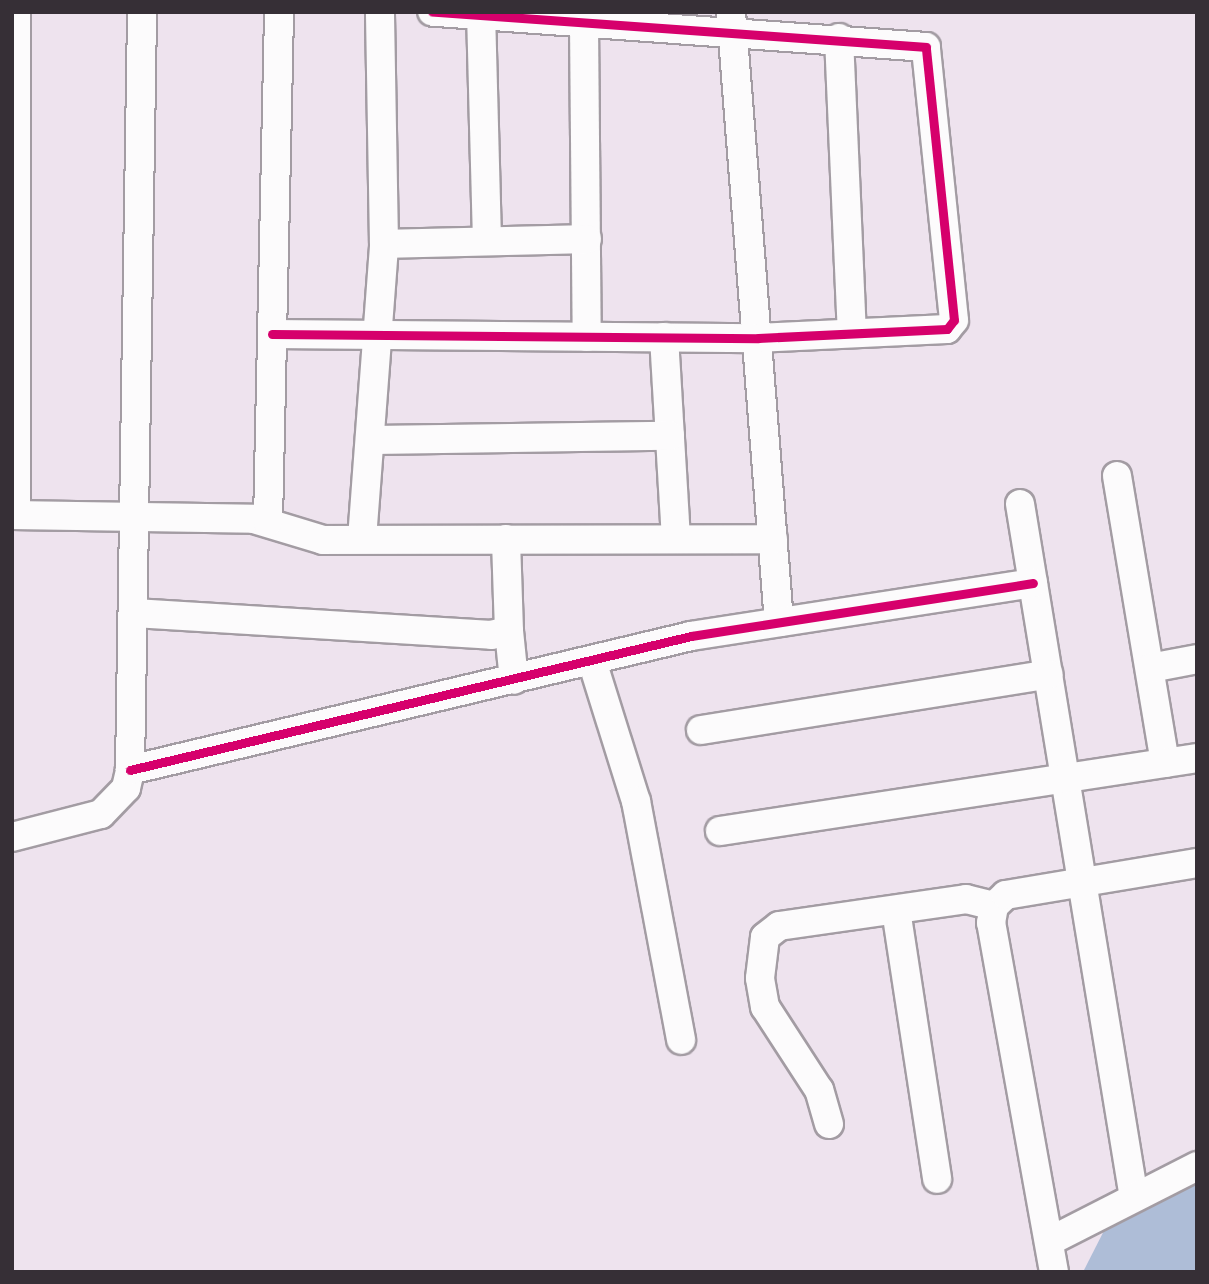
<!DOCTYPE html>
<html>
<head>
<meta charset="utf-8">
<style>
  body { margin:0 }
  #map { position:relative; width:1209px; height:1284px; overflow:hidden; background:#eee3ee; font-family:Inter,sans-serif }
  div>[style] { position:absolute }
  .water>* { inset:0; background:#aebdd7 }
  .roads { filter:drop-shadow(2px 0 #a39ca3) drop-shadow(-2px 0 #a39ca3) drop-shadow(0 2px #a39ca3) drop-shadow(0 -2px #a39ca3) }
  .street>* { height:28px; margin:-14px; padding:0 14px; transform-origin:14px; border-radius:14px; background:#fcfbfc }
  .cycleway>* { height:9px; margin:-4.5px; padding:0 4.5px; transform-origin:4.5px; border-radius:4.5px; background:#d6006c }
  span { translate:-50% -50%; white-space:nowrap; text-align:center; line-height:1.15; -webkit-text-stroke:5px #fff; paint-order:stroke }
  .frame { position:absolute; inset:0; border:14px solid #362f36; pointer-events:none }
</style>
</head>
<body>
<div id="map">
  <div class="water">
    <i style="clip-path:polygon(1197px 1184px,1197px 1272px,1083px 1272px,1113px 1213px)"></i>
  </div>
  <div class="roads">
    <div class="street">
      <i style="left:481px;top:12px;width:229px;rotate:88.5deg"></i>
      <i style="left:731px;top:12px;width:612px;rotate:85.5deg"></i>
      <i style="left:584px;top:24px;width:313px;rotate:89.5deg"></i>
      <i style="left:839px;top:38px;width:295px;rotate:87.5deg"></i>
      <i style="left:384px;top:244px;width:203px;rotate:-1.4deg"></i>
      <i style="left:272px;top:334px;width:486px;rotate:0.5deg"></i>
      <i style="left:758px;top:338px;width:189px;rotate:-2.7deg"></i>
      <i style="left:947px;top:329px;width:11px;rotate:-52deg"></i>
      <i style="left:954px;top:320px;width:274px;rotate:-95.9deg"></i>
      <i style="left:926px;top:47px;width:495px;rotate:-175.9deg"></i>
      <i style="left:664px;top:337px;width:202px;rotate:86.6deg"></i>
      <i style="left:370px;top:440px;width:300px;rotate:-0.8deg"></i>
      <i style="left:1117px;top:476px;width:291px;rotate:80.5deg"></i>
      <i style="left:1020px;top:504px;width:703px;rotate:80.67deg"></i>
      <i style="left:12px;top:515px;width:242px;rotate:0.9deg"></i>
      <i style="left:254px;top:519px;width:72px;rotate:16.9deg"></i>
      <i style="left:323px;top:540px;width:450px;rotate:-0.1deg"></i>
      <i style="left:16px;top:515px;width:503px;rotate:-90deg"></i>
      <i style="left:268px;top:522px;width:510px;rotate:-88.76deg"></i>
      <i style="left:362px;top:539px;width:296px;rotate:-85.7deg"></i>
      <i style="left:384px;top:244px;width:232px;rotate:-91deg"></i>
      <i style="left:134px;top:613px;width:358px;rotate:3.5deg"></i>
      <i style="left:491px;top:635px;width:18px;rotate:-13deg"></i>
      <i style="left:509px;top:631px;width:92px;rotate:-91.9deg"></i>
      <i style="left:509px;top:631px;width:49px;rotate:84.2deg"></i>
      <i style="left:592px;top:661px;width:147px;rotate:72.6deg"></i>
      <i style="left:636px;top:801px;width:243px;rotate:79.3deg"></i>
      <i style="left:1150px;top:668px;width:48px;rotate:-10.8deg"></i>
      <i style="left:701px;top:730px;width:352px;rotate:-9.1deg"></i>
      <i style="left:130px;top:770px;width:577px;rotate:-13.43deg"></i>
      <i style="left:691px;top:636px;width:346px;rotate:-8.8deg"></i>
      <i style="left:720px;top:831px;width:483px;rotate:-8.7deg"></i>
      <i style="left:12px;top:837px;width:92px;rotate:-14.5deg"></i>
      <i style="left:101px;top:814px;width:36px;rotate:-46deg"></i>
      <i style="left:126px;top:788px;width:18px;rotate:-77deg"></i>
      <i style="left:130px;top:770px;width:758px;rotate:-89.09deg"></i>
      <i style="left:896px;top:910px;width:272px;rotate:81.3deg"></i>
      <i style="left:829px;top:1124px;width:35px;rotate:-106deg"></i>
      <i style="left:819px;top:1090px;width:99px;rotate:-123deg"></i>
      <i style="left:765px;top:1007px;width:29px;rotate:-100deg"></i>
      <i style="left:760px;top:978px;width:41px;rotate:-83deg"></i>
      <i style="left:765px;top:937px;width:18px;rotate:-38deg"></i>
      <i style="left:779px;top:926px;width:189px;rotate:-8.2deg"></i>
      <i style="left:966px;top:899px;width:29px;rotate:14deg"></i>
      <i style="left:1050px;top:1241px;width:165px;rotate:-27deg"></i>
      <i style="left:1054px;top:1272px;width:355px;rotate:-100.2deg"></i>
      <i style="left:991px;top:923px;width:17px;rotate:-80deg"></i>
      <i style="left:994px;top:906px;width:16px;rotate:-43deg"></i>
      <i style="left:1006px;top:895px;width:194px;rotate:-9.5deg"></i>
    </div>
  </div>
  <div class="cycleway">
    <i style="left:272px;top:334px;width:486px;rotate:0.5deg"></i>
    <i style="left:758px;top:338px;width:189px;rotate:-2.7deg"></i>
    <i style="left:947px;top:329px;width:11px;rotate:-52deg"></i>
    <i style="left:954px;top:320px;width:274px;rotate:-95.9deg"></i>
    <i style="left:926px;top:47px;width:495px;rotate:-175.9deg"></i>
    <i style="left:130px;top:770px;width:577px;rotate:-13.43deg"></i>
    <i style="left:691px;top:636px;width:346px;rotate:-8.8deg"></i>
  </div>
  <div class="frame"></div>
</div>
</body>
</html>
